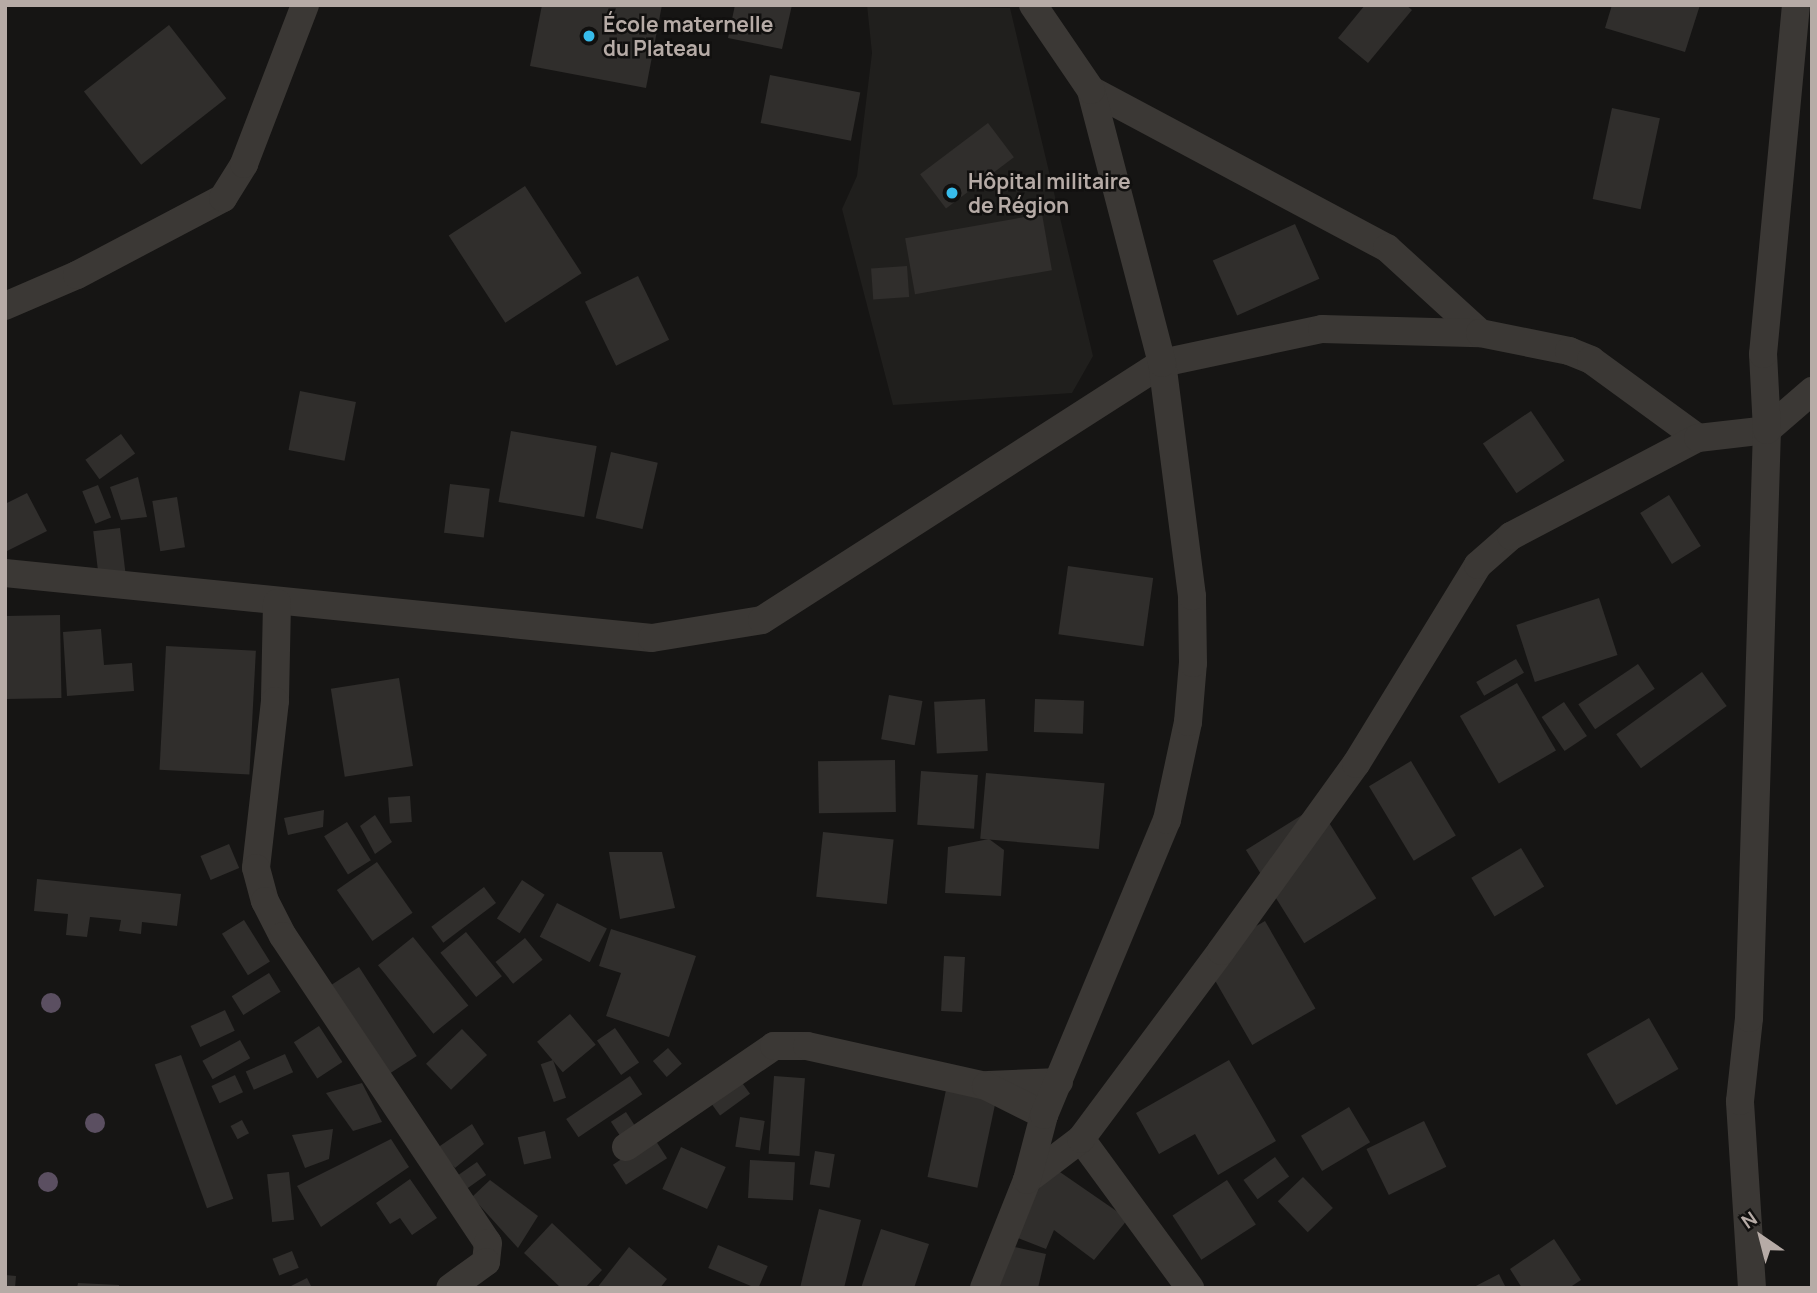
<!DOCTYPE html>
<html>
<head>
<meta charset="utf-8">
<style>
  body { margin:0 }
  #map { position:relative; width:1817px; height:1293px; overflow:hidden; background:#161514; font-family:Manrope,sans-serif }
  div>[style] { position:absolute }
  .built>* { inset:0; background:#201f1d }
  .building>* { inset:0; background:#302e2c; transform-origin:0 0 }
  .minor>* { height:28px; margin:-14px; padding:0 14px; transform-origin:14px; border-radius:14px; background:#3b3835 }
  .trees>* { width:20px; height:20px; margin:-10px; border-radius:50%; background:#5b4f61 }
  .dots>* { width:19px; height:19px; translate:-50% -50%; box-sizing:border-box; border:4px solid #11100f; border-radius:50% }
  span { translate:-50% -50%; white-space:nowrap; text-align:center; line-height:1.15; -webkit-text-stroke:5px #11100f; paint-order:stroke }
  .poi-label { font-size:21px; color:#b6aba6; font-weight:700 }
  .left { translate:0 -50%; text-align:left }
  .frame { position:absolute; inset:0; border:7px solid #b6aba6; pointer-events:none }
  .north { position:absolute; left:1726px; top:1202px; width:70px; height:70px; -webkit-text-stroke:5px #11100f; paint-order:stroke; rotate:325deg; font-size:19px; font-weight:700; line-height:28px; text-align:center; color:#b6aba6 }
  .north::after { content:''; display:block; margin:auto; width:24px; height:32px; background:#b6aba6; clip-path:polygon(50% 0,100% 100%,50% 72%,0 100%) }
</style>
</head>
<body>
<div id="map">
  <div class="built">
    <i style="clip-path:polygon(867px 5px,1010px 8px,1093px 356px,1072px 393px,893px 405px,842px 209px,857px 176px,872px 53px)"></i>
  </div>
  <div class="building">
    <i style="clip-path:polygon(542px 5px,662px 5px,646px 88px,530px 66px)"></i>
    <i style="clip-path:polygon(735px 5px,792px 5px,782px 49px,728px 38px)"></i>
    <i style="clip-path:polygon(1365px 5px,1406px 5px,1412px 10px,1368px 63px,1338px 38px)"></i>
    <i style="clip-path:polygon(1612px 5px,1700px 5px,1685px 52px,1605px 28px)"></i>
    <i style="left:169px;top:25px;width:93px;height:108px;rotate:52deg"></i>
    <i style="left:770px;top:75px;width:92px;height:49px;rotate:11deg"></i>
    <i style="left:1612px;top:108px;width:49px;height:93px;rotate:12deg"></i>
    <i style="left:988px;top:123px;width:43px;height:85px;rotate:53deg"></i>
    <i style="left:525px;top:186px;width:104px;height:91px;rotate:57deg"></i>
    <i style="left:1042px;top:214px;width:57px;height:139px;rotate:80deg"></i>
    <i style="left:1295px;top:224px;width:60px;height:90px;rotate:66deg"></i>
    <i style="left:907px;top:266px;width:31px;height:36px;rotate:86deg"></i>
    <i style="left:638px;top:276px;width:71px;height:59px;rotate:64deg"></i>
    <i style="left:300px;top:391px;width:57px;height:60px;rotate:11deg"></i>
    <i style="left:1531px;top:411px;width:60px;height:58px;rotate:56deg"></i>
    <i style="left:511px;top:431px;width:87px;height:72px;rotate:10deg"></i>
    <i style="left:121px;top:434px;width:24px;height:44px;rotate:54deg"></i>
    <i style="left:611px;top:452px;width:48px;height:68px;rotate:13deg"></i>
    <i style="clip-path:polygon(138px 477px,147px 517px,121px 520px,110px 487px)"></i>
    <i style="left:450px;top:484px;width:40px;height:49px;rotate:7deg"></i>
    <i style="left:98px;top:485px;width:35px;height:17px;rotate:68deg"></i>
    <i style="clip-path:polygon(27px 493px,47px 531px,5px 552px,5px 504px)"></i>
    <i style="left:1669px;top:495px;width:60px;height:34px;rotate:58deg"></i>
    <i style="left:177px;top:497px;width:51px;height:25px;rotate:81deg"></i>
    <i style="left:120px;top:528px;width:48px;height:27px;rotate:83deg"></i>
    <i style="left:1068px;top:566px;width:86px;height:69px;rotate:8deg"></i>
    <i style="left:1599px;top:598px;width:60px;height:87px;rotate:72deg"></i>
    <i style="left:60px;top:615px;width:83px;height:55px;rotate:89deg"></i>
    <i style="clip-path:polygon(101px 629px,104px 665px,132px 663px,134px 691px,67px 696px,63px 632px)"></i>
    <i style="left:166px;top:646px;width:90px;height:124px;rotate:3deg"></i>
    <i style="left:1516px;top:659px;width:16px;height:46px;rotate:60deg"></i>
    <i style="left:1638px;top:664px;width:30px;height:72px;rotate:56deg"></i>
    <i style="left:1702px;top:672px;width:42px;height:106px;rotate:54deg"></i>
    <i style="left:399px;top:678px;width:89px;height:69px;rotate:81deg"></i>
    <i style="left:1517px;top:683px;width:78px;height:66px;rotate:60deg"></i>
    <i style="left:889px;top:695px;width:34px;height:45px;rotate:10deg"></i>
    <i style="left:985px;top:699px;width:52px;height:51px;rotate:87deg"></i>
    <i style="left:1035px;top:699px;width:49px;height:33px;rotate:2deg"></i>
    <i style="left:1564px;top:702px;width:41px;height:27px;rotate:56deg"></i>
    <i style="left:895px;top:760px;width:52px;height:77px;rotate:89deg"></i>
    <i style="left:1411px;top:761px;width:87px;height:49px;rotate:59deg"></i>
    <i style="left:921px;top:771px;width:57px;height:54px;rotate:4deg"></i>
    <i style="left:986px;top:773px;width:119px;height:66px;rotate:5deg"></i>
    <i style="left:410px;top:796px;width:26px;height:22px;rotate:86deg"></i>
    <i style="left:1318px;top:805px;width:110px;height:85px;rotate:58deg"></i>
    <i style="clip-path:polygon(324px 810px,323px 827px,288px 835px,284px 818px)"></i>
    <i style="clip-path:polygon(375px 815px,392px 842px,375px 854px,360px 826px)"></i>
    <i style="left:347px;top:822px;width:45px;height:27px;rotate:58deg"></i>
    <i style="left:823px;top:832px;width:71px;height:65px;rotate:6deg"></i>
    <i style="clip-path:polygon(989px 839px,1004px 850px,1001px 896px,945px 893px,948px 847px)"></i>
    <i style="left:229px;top:844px;width:26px;height:31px;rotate:67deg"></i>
    <i style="left:1521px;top:848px;width:45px;height:58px;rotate:59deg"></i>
    <i style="clip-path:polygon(609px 852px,662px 852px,675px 908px,620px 919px)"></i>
    <i style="left:377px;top:862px;width:62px;height:49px;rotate:55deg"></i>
    <i style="clip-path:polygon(37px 879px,181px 894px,177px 926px,142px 922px,141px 934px,119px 931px,121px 920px,90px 917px,87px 937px,66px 935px,68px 914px,34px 911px)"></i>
    <i style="left:522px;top:880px;width:27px;height:46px;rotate:33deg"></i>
    <i style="left:484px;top:887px;width:20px;height:66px;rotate:53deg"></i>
    <i style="left:557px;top:903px;width:56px;height:38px;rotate:27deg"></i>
    <i style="left:244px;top:920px;width:49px;height:26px;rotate:58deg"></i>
    <i style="left:1265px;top:921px;width:101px;height:73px;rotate:60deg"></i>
    <i style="clip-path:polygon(611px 929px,696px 956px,669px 1037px,606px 1016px,621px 973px,599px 966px)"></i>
    <i style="left:466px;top:932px;width:57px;height:33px;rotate:51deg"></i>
    <i style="left:413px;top:937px;width:88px;height:45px;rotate:51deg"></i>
    <i style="left:525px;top:938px;width:28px;height:38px;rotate:51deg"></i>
    <i style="left:944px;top:956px;width:21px;height:55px;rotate:3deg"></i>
    <i style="left:359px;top:967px;width:106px;height:35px;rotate:57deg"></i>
    <i style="left:269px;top:973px;width:22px;height:44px;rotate:58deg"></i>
    <i style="left:225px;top:1010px;width:23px;height:38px;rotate:65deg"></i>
    <i style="left:570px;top:1014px;width:40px;height:43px;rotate:50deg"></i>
    <i style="left:1649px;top:1018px;width:59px;height:72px;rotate:60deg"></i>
    <i style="left:319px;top:1026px;width:43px;height:30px;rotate:57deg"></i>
    <i style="left:615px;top:1028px;width:42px;height:22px;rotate:55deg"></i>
    <i style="left:462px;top:1029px;width:36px;height:50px;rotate:46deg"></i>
    <i style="left:240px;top:1040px;width:21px;height:43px;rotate:61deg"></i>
    <i style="left:668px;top:1048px;width:21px;height:20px;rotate:49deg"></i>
    <i style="left:285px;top:1054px;width:20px;height:43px;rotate:66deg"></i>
    <i style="left:181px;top:1055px;width:153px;height:28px;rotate:70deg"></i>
    <i style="left:553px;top:1060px;width:40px;height:13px;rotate:71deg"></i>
    <i style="clip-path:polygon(1229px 1060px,1276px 1141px,1218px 1175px,1195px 1134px,1159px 1154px,1136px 1113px)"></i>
    <i style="left:235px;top:1075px;width:19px;height:26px;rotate:65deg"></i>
    <i style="left:630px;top:1076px;width:22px;height:77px;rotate:56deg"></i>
    <i style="left:774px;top:1076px;width:31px;height:78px;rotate:4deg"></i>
    <i style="left:740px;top:1080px;width:17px;height:37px;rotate:54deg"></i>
    <i style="clip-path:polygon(362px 1083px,382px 1122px,353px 1131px,326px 1093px)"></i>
    <i style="left:946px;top:1090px;width:51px;height:89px;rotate:12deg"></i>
    <i style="left:1349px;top:1107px;width:41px;height:56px;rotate:59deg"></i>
    <i style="left:626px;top:1112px;width:20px;height:18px;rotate:57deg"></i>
    <i style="left:740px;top:1117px;width:25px;height:30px;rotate:9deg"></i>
    <i style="left:242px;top:1120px;width:15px;height:13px;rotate:62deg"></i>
    <i style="left:1424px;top:1121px;width:51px;height:64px;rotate:64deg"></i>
    <i style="clip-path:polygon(472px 1124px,484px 1144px,455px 1168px,437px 1148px)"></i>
    <i style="clip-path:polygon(333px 1129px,329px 1159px,305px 1168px,292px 1135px)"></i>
    <i style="left:545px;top:1131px;width:28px;height:28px;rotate:77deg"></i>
    <i style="left:654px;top:1138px;width:24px;height:49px;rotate:57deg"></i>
    <i style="clip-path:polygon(391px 1139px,409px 1167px,321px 1227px,297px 1186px)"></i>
    <i style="left:681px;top:1147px;width:49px;height:46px;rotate:24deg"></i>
    <i style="left:815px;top:1151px;width:20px;height:34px;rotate:9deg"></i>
    <i style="left:1275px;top:1157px;width:24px;height:39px;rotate:54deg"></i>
    <i style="left:750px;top:1160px;width:45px;height:38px;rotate:3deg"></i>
    <i style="left:477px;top:1162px;width:16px;height:25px;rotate:55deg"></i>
    <i style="clip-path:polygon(1057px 1170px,1128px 1219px,1094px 1260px,1054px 1230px,1046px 1249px,998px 1230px)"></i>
    <i style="left:289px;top:1172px;width:48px;height:22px;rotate:84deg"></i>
    <i style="left:1303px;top:1177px;width:43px;height:35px;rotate:46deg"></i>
    <i style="clip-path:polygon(410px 1179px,437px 1218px,412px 1235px,400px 1218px,390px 1224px,376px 1203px)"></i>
    <i style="clip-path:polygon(490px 1180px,538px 1216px,518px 1248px,472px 1197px)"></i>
    <i style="left:1227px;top:1180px;width:53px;height:65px;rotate:57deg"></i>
    <i style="clip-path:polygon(819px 1209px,861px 1220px,844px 1288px,800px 1288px)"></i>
    <i style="clip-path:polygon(552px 1223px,602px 1270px,585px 1288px,561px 1288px,524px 1253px)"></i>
    <i style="clip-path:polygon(881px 1229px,929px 1244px,914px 1288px,861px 1288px)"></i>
    <i style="clip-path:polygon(1554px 1239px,1581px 1280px,1569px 1288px,1522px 1288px,1510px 1269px)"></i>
    <i style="clip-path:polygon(988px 1241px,1046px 1254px,1038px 1288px,977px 1288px)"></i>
    <i style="left:718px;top:1245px;width:54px;height:25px;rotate:23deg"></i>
    <i style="clip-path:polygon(629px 1247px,667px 1279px,660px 1288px,597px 1288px)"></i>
    <i style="left:292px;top:1251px;width:18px;height:21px;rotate:68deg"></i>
    <i style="clip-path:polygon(1499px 1274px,1506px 1288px,1472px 1288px)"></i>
    <i style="clip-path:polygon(5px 1275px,16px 1276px,15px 1288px,5px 1288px)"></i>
    <i style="clip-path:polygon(307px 1278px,312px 1288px,287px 1288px)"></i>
    <i style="clip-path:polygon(78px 1283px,119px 1285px,119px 1288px,77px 1288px)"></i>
  </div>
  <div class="minor">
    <i style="left:1091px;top:90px;width:336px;rotate:28.1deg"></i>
    <i style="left:1387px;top:248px;width:126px;rotate:42.4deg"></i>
    <i style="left:5px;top:306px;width:78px;rotate:-23.3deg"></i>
    <i style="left:77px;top:275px;width:165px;rotate:-27.8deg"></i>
    <i style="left:223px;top:198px;width:40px;rotate:-58deg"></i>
    <i style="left:244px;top:164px;width:170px;rotate:-69deg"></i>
    <i style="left:5px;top:573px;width:650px;rotate:5.74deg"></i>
    <i style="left:652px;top:638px;width:111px;rotate:-9.3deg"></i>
    <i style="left:762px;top:620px;width:475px;rotate:-32.7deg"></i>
    <i style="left:1162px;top:363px;width:164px;rotate:-12deg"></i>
    <i style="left:1322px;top:329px;width:158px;rotate:1.5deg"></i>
    <i style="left:1480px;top:333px;width:91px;rotate:11.4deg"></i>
    <i style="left:1569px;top:351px;width:24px;rotate:22deg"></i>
    <i style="left:1591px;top:360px;width:132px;rotate:36.1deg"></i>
    <i style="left:277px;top:603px;width:98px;rotate:91.2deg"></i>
    <i style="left:275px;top:701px;width:168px;rotate:96.5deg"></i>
    <i style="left:256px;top:868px;width:34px;rotate:75deg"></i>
    <i style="left:265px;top:901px;width:39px;rotate:63deg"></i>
    <i style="left:283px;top:936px;width:369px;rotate:56.3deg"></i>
    <i style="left:488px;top:1243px;width:19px;rotate:96deg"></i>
    <i style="left:486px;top:1262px;width:44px;rotate:144.2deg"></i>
    <i style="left:988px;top:1085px;width:71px;rotate:-2.4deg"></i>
    <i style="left:1081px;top:1139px;width:185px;rotate:53.8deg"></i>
    <i style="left:626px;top:1147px;width:179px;rotate:-34.3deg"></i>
    <i style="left:774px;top:1046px;width:33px"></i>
    <i style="left:807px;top:1046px;width:183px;rotate:12.6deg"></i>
    <i style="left:986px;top:1086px;width:65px;rotate:26.6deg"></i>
    <i style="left:1027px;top:1180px;width:68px;rotate:-37.2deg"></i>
    <i style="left:1081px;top:1139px;width:234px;rotate:-53.3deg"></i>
    <i style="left:1221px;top:951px;width:231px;rotate:-54.2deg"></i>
    <i style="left:1356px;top:764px;width:233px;rotate:-58.5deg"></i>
    <i style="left:1478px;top:565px;width:44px;rotate:-41.3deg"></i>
    <i style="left:1511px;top:536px;width:211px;rotate:-27.7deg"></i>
    <i style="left:1698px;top:438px;width:69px;rotate:-6.6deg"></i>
    <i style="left:1767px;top:430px;width:60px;rotate:-40.9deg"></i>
    <i style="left:984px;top:1288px;width:116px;rotate:-68.3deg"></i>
    <i style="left:1027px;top:1180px;width:67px;rotate:-75.3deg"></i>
    <i style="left:1044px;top:1115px;width:320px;rotate:-67.4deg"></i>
    <i style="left:1167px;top:820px;width:100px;rotate:-77.9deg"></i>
    <i style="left:1188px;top:722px;width:59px;rotate:-85.2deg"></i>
    <i style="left:1193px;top:663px;width:67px;rotate:-90.9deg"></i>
    <i style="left:1192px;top:596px;width:235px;rotate:-97.3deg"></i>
    <i style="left:1162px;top:363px;width:282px;rotate:-104.6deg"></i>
    <i style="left:1091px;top:90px;width:103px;rotate:-124.3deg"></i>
    <i style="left:1752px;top:1288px;width:187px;rotate:-93.7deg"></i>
    <i style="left:1740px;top:1101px;width:83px;rotate:-83.8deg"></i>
    <i style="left:1749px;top:1018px;width:588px;rotate:-88.25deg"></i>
    <i style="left:1767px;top:430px;width:76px;rotate:-93deg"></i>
    <i style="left:1763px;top:354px;width:351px;rotate:-84.6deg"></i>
  </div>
  <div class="trees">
    <i style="left:51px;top:1003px"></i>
    <i style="left:95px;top:1123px"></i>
    <i style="left:48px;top:1182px"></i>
  </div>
  <div class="dots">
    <i style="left:589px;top:36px;background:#37bceb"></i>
    <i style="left:952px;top:193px;background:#37bceb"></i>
  </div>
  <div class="poi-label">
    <span class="left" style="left:603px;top:36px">École maternelle<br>du Plateau</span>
    <span class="left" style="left:968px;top:193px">Hôpital militaire<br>de Région</span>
  </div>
  <div class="frame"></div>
  <div class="north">N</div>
</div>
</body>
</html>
